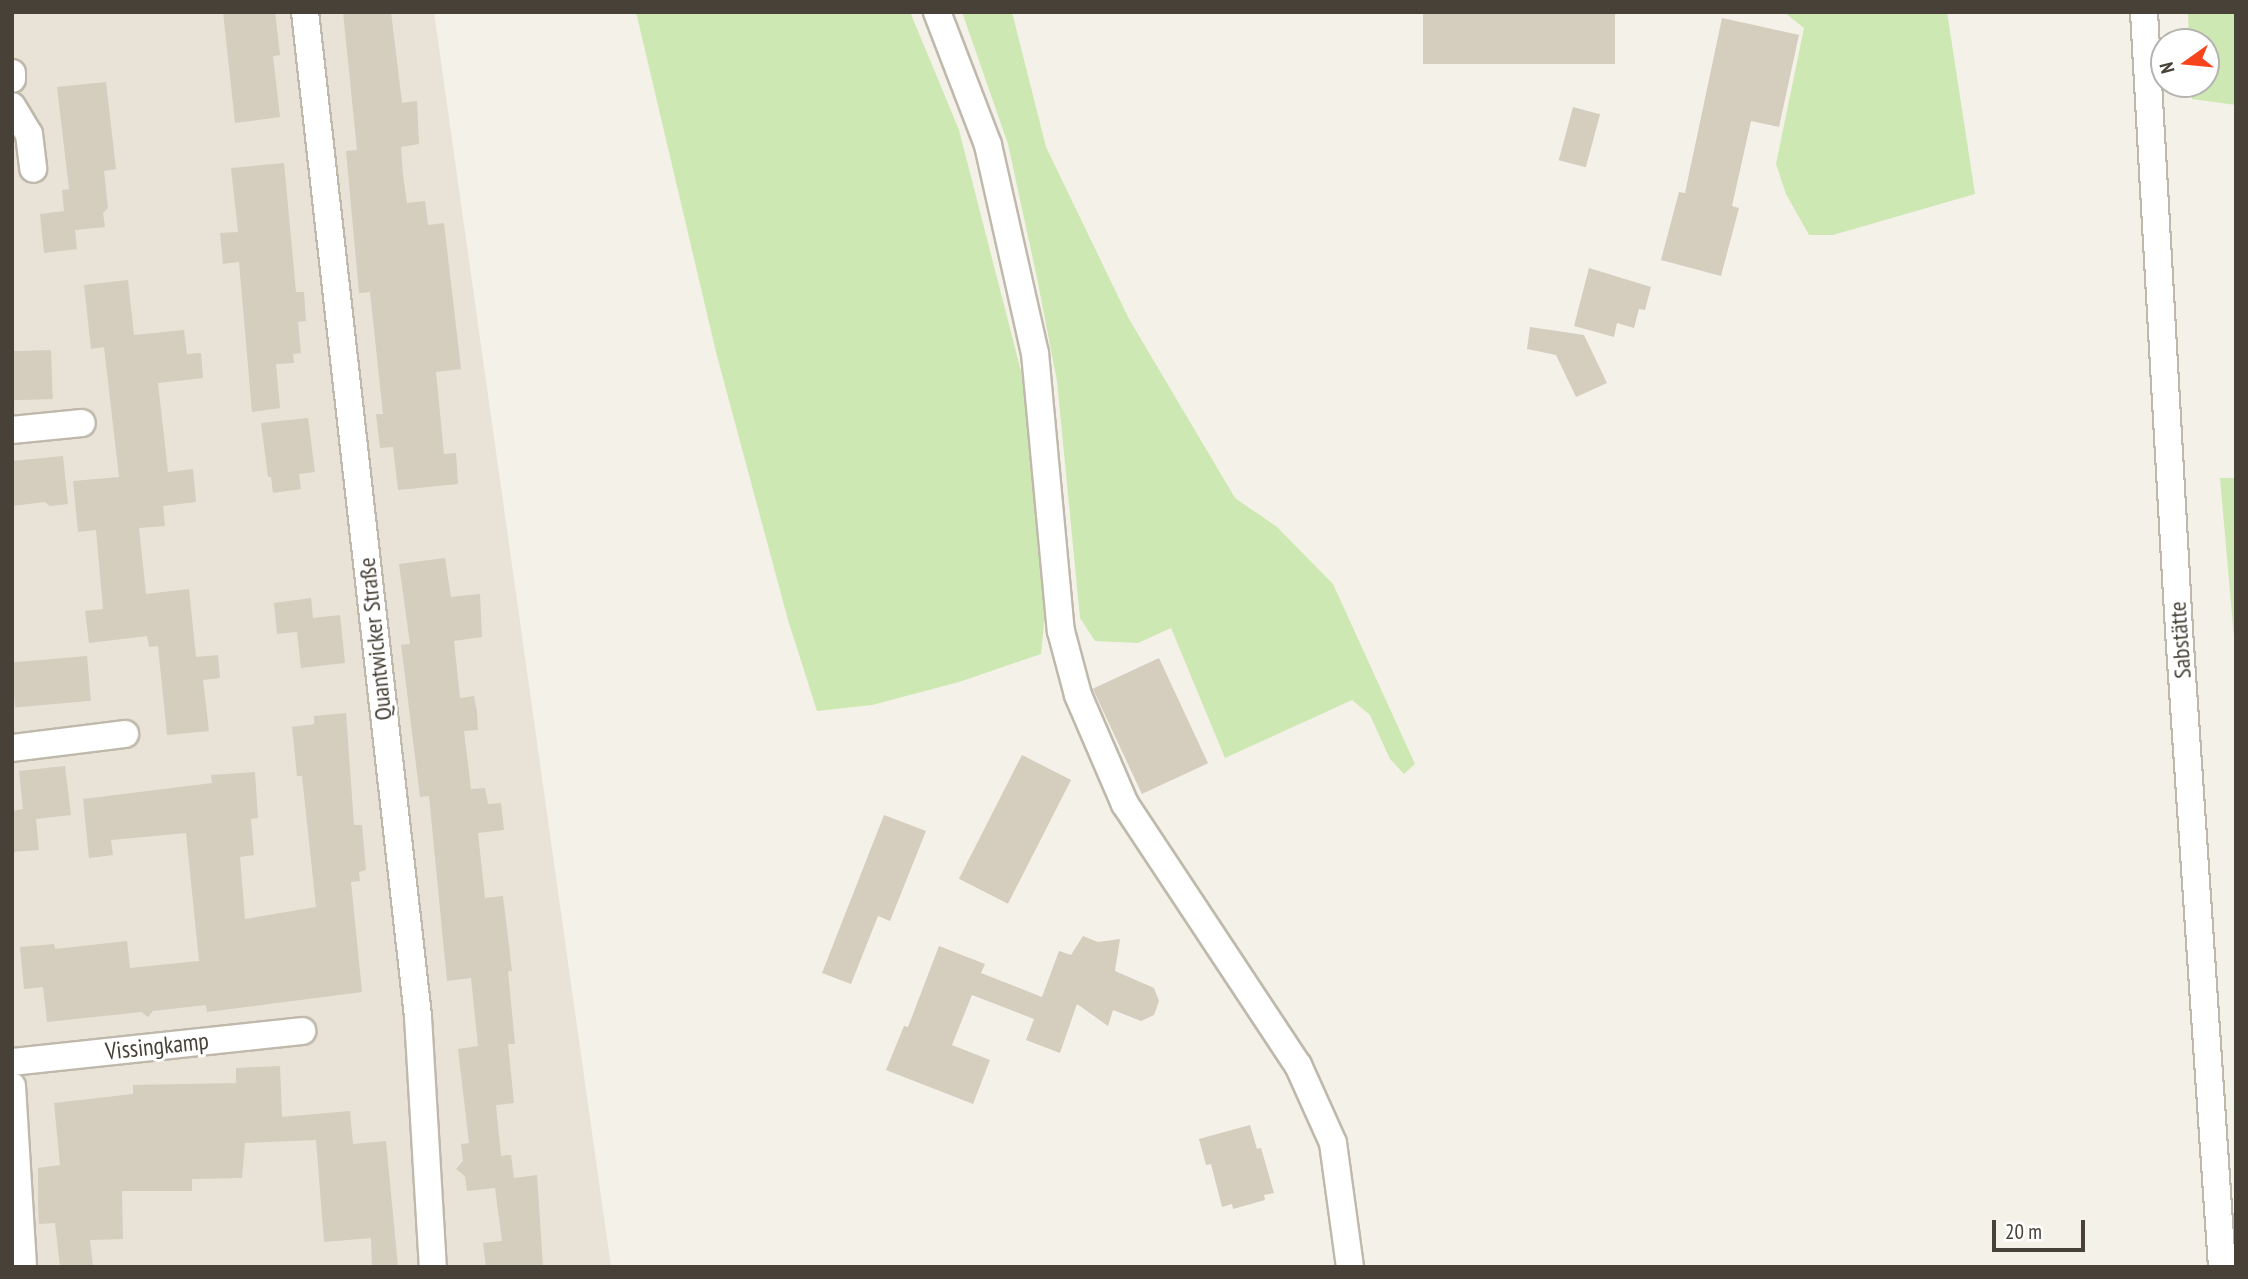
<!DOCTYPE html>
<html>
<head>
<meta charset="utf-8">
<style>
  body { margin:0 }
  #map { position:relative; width:2248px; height:1279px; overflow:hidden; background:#f4f1e8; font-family:"PT Sans Narrow",sans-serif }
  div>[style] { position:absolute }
  .residential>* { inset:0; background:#e8e3d6 }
  .green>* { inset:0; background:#cde8b2 }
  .building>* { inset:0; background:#d5cdbe; transform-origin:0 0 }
  .roads { filter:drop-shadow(2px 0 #bfb9ab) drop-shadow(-2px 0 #bfb9ab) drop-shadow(0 2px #bfb9ab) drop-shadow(0 -2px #bfb9ab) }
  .street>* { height:26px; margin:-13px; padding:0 13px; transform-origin:13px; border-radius:13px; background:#fff }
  span { translate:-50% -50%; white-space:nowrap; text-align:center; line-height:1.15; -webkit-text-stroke:6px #fff; paint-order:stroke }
  .street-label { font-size:24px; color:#474137 }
  .frame { position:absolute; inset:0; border:14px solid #474137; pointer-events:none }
  .north { position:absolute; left:2150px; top:28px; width:70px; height:70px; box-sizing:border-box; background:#fff; border:2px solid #b5b3af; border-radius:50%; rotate:255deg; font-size:19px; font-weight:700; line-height:28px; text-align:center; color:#474137 }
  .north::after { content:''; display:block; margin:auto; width:24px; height:32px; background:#f8441c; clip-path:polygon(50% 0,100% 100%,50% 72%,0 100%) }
  .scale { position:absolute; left:1992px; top:1220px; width:93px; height:32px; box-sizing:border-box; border:4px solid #474137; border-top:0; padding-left:9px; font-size:21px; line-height:24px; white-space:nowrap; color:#474137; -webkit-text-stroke:5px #fff; paint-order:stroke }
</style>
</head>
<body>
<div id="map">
  <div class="residential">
    <i style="clip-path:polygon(12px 12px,434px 12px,611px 1267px,12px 1267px)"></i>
  </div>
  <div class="green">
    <i style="clip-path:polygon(636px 12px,910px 12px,959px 130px,1023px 379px,1046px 603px,1041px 654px,959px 682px,872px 705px,817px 711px,788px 620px,716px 352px)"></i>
    <i style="clip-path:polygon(962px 12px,1012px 12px,1046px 147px,1129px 319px,1235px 498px,1277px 527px,1333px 584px,1415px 764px,1404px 774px,1390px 759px,1370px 715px,1352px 700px,1225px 758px,1171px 628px,1138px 643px,1095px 641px,1080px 618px,1057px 381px,1037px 278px,1008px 144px)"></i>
    <i style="clip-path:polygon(1784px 12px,1947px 12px,1975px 194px,1833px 235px,1809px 235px,1786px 194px,1776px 164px,1804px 28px)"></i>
    <i style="clip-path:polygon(2188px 12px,2236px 12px,2236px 105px,2192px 99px,2191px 84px,2206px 84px,2206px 42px,2189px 42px)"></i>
    <i style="clip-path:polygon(2220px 478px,2236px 478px,2236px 660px)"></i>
  </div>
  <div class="building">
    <i style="clip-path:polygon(223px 12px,275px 12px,280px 55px,273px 56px,280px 117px,235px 123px)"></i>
    <i style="clip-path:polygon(343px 12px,391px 12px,402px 103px,417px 101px,419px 144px,401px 147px,403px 175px,407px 203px,425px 201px,428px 225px,444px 223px,461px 369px,436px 372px,444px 454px,456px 453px,458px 484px,398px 490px,393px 447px,380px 448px,376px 414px,383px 414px,370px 292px,359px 293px,346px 151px,357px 150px)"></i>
    <i style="left:1423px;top:12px;width:192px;height:52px"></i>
    <i style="clip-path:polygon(1722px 18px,1799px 35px,1779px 127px,1751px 121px,1732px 206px,1739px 208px,1721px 276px,1661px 260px,1679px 192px,1685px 193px)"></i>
    <i style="clip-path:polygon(106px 82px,116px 169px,104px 171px,108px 208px,103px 213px,105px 227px,75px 230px,77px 249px,44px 253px,40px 214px,64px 211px,62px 190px,69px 189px,57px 87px)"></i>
    <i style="left:1573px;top:107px;width:28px;height:55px;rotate:15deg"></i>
    <i style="clip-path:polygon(284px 163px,296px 292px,304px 292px,306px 321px,298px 322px,301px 353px,293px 354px,294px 363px,276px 364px,280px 408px,252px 412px,239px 262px,223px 264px,220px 233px,238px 232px,231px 168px)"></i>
    <i style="clip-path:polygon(1589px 268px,1651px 287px,1645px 310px,1639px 309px,1634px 328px,1617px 323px,1614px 337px,1574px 326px)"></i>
    <i style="clip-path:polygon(128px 280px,134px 335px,184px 330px,187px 354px,201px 353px,203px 378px,158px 383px,168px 472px,193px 469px,196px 502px,163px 506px,165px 526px,139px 528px,146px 594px,189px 589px,196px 657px,218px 655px,220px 678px,203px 680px,209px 731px,167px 735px,158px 646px,149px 647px,147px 636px,89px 643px,85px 611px,103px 609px,96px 530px,78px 532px,73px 481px,119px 477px,104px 347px,91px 349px,84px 285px)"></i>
    <i style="clip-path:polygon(1530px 327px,1584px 335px,1607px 383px,1576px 397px,1556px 355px,1527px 349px)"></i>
    <i style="left:51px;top:350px;width:49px;height:39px;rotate:88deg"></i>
    <i style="clip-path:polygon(308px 418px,315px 472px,299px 474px,301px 489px,273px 493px,271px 477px,268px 477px,261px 423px)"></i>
    <i style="clip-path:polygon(63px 456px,68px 504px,50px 506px,45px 502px,12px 506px,12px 461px)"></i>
    <i style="clip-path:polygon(445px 558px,451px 597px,480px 594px,482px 637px,454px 641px,460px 698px,474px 696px,477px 712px,478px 730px,464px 731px,471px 789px,485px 788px,488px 804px,501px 803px,504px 830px,478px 833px,485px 898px,503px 896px,512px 971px,508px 971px,515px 1044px,508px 1044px,514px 1103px,496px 1105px,501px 1156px,511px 1155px,514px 1178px,537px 1175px,543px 1267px,486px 1267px,483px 1243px,502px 1241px,495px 1188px,467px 1191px,465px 1176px,456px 1169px,463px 1161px,461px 1144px,469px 1143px,458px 1049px,478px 1046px,471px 978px,447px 981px,429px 796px,420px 797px,404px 668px,401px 645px,410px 644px,399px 564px)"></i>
    <i style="clip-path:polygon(311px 598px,313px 618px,340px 615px,345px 663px,301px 668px,297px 632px,277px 634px,274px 603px)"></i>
    <i style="left:87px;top:656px;width:45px;height:76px;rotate:85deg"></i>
    <i style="left:1159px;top:658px;width:116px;height:73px;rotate:65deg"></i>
    <i style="clip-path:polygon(346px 713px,354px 825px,362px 825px,366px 870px,359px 872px,360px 881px,351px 882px,362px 992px,207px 1012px,206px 1005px,153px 1011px,148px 1017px,141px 1012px,47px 1022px,43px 987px,24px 989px,20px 947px,54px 944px,55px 949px,127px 941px,130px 968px,199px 961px,186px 833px,111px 840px,113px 855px,89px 858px,83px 799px,212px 783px,211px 775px,255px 772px,258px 818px,251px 819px,254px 855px,240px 857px,245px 919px,316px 907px,302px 776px,297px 776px,292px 727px,314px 724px,314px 716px)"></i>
    <i style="left:1022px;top:755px;width:55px;height:139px;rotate:27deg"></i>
    <i style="clip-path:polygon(65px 766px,71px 815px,36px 819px,39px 850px,12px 852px,12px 811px,23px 809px,19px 771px)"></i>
    <i style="clip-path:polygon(884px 815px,926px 831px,890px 921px,878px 916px,851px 984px,822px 973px)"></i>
    <i style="clip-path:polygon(1083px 936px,1098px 942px,1120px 939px,1115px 971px,1154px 988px,1159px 1001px,1154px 1015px,1141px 1021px,1113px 1010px,1108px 1026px,1077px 1004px,1060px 1053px,1026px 1040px,1034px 1019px,972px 995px,952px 1045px,990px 1060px,973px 1104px,886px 1070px,904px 1026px,908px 1027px,939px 946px,985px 964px,981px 973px,1042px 997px,1059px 951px,1071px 955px)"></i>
    <i style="clip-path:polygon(280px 1066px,282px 1117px,350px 1111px,353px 1144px,386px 1141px,398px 1267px,372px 1267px,371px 1238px,324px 1242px,316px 1140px,245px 1143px,242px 1178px,192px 1179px,192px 1191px,122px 1191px,123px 1239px,90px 1240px,93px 1267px,60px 1267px,55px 1223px,39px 1224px,38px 1204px,38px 1168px,60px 1165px,54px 1103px,133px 1094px,133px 1085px,236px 1083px,236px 1068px)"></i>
    <i style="clip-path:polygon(1250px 1125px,1257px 1149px,1261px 1148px,1274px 1193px,1264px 1195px,1265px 1200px,1233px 1209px,1232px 1204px,1222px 1207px,1211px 1164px,1206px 1165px,1199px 1139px)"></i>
  </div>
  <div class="roads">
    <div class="street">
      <i style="left:305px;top:12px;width:1011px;rotate:83.58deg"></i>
      <i style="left:418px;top:1017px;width:250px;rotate:86.6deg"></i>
      <i style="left:937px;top:12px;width:142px;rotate:69deg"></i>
      <i style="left:988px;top:145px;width:213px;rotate:77.3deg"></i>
      <i style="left:1035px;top:353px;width:279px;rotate:84.7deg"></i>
      <i style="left:1061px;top:631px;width:66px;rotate:75.1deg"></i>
      <i style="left:1078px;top:695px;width:119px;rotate:66.7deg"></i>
      <i style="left:1125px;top:804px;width:313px;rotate:56.5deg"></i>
      <i style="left:1298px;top:1065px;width:85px;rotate:65.8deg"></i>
      <i style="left:1333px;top:1143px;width:125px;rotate:82.2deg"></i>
      <i style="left:2144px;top:12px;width:620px;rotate:86.76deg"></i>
      <i style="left:2179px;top:631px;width:637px;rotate:86.13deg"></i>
      <i style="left:12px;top:73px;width:6px;rotate:90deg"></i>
      <i style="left:12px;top:106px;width:33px;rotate:59deg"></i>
      <i style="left:29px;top:134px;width:35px;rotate:83deg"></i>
      <i style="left:12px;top:430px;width:70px;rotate:-5.7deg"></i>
      <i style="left:12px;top:748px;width:114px;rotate:-7.1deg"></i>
      <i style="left:12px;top:1062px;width:292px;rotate:-6.1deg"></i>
      <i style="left:12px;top:1086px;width:181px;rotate:86.5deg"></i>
    </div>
  </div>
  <div class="street-label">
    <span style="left:375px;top:639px;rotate:-96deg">Quantwicker Straße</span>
    <span style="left:2180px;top:640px;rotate:-94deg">Sabstätte</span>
    <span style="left:157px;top:1046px;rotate:-6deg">Vissingkamp</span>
  </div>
  <div class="frame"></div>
  <div class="north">N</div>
  <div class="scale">20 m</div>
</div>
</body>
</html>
